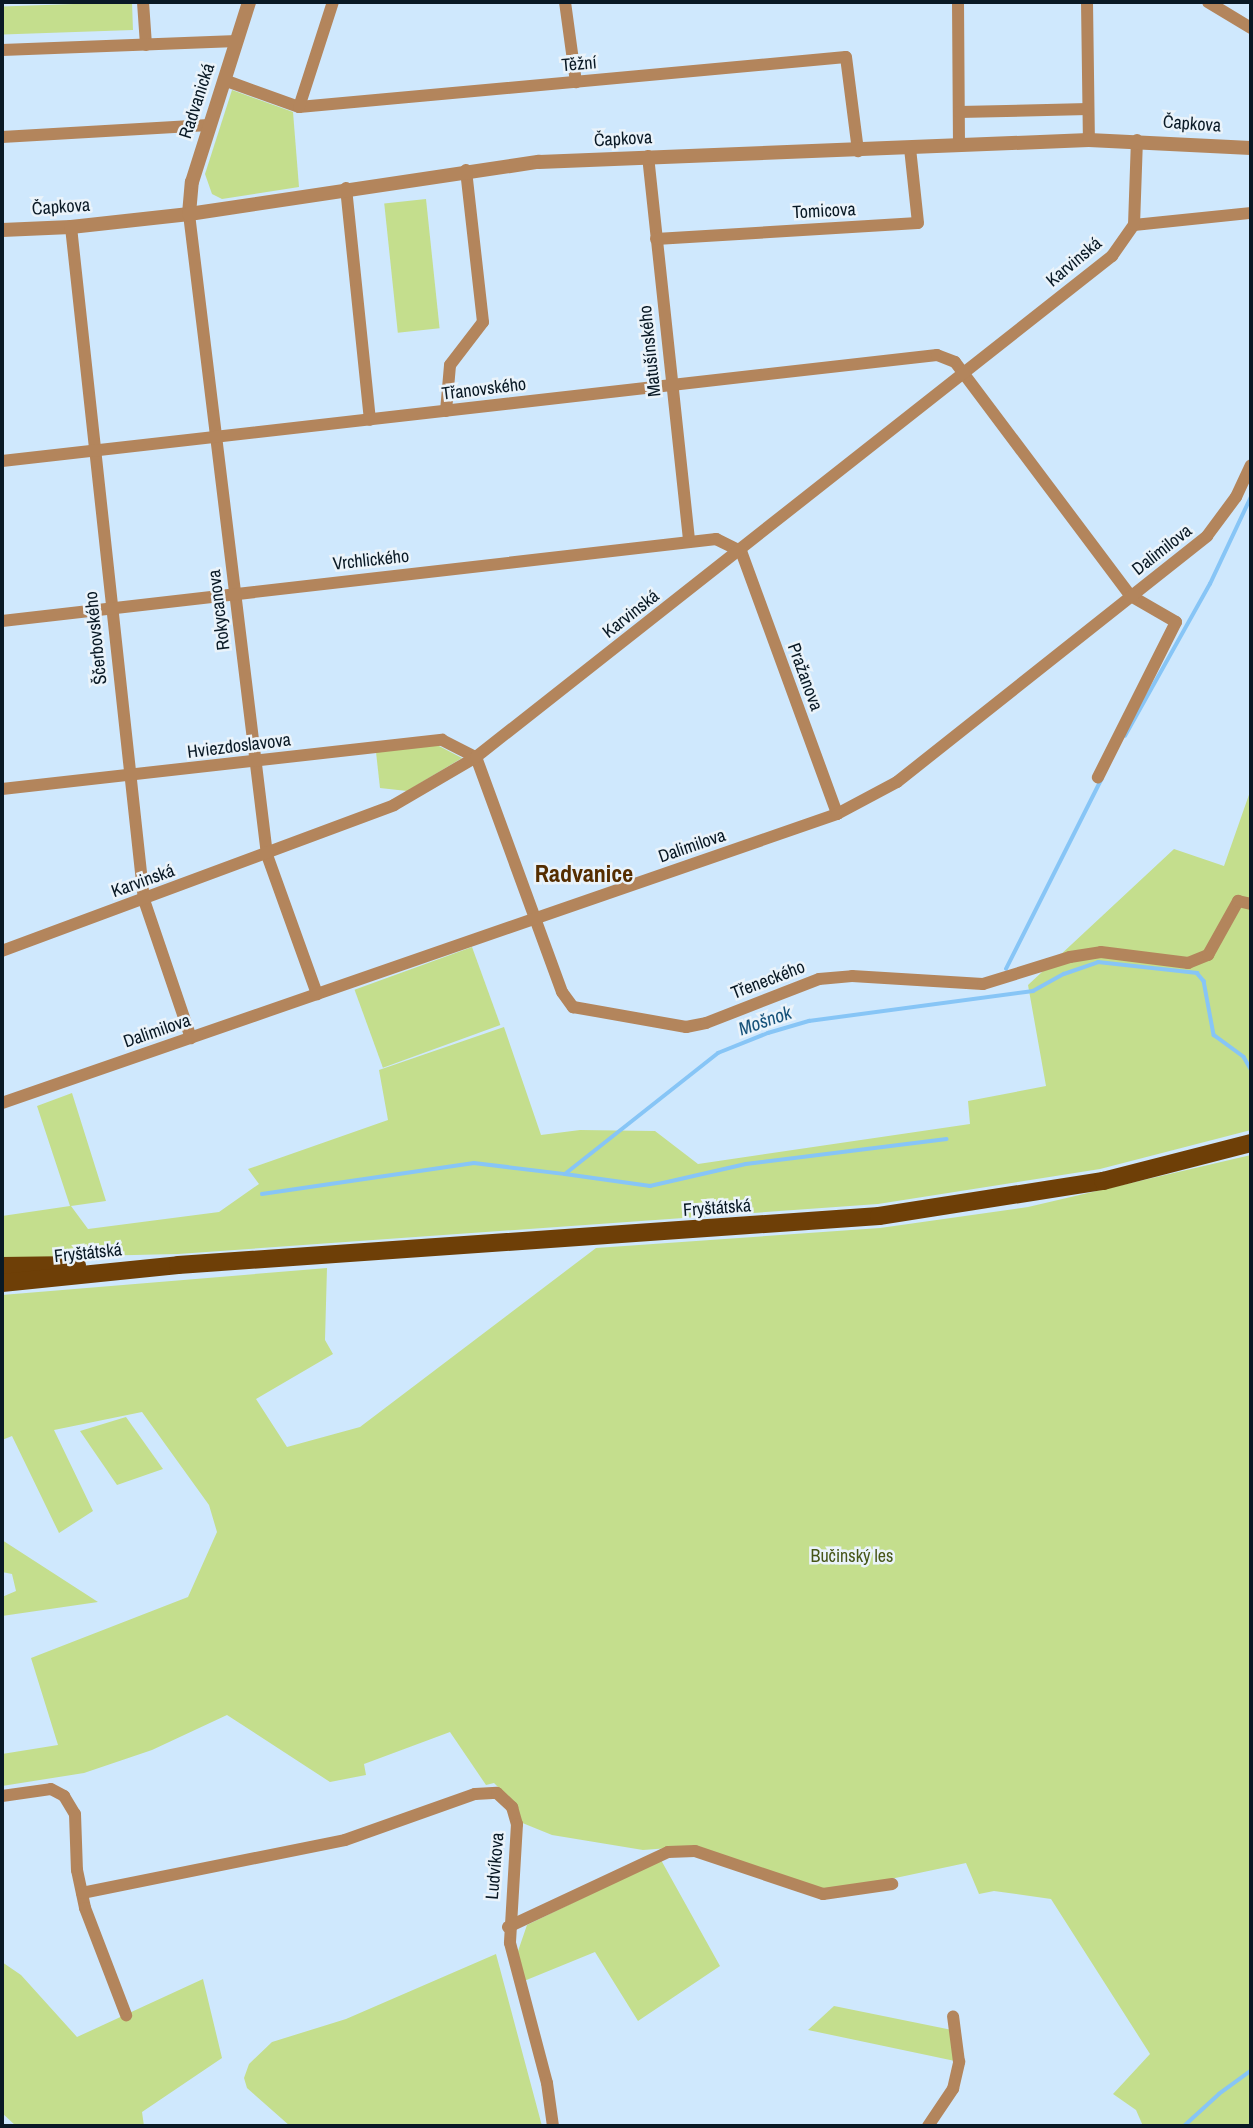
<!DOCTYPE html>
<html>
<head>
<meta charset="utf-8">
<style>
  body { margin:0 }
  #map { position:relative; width:1253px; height:2128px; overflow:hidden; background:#cfe8fd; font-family:"Archivo Narrow",sans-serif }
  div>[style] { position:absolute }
  .green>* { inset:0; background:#c4de8d; transform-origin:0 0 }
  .stream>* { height:3.5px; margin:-1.75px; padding:0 1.75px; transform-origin:1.75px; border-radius:1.75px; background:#87c5f6 }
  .minor>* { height:12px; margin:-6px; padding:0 6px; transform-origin:6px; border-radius:6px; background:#b3855c }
  .tertiary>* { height:14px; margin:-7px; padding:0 7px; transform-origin:7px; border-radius:7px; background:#b3855c }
  .primary>* { height:18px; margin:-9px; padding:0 9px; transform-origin:9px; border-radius:9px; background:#6e3f07 }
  span { translate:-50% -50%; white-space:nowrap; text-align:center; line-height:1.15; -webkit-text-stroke:5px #eaf3fa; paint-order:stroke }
  .street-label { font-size:18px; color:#091925 }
  .park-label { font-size:18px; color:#465618 }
  .water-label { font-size:19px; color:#155179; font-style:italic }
  .district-label { font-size:24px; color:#542d00; font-weight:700 }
  .frame { position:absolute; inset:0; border:4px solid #091925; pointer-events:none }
</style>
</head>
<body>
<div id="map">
  <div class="green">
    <i style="left:132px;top:2px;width:28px;height:130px;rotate:88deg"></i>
    <i style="clip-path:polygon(232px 90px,293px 112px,299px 187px,222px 199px,212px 194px,205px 174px)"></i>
    <i style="left:426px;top:199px;width:130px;height:42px;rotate:84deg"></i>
    <i style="clip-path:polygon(437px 745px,462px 758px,407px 791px,380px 788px,376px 752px)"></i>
    <i style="clip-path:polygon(1251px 789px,1251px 1130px,1100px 1169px,878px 1204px,178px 1254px,2px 1258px,2px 1216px,70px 1206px,37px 1106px,72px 1093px,106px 1201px,71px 1206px,88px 1229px,219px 1212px,259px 1184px,248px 1169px,388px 1120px,379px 1070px,504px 1027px,541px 1135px,580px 1130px,655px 1131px,698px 1164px,970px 1124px,968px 1101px,1046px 1086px,1028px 985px,1174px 849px,1224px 866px)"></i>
    <i style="left:472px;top:947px;width:83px;height:125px;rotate:70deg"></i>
    <i style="clip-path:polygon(1251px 1155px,1251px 2126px,1143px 2126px,1136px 2110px,1113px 2094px,1150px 2054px,1051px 1899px,994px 1891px,979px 1894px,966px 1863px,834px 1891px,788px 1880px,695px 1846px,643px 1850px,552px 1835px,520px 1822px,516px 1805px,494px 1783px,486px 1785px,450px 1732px,364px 1764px,366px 1775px,330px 1782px,227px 1715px,152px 1750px,84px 1773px,2px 1786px,2px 1754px,58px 1745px,31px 1658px,188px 1597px,217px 1532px,209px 1505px,142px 1412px,54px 1430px,93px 1511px,59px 1533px,12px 1436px,2px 1440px,2px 1295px,327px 1268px,325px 1340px,333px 1354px,256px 1399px,287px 1447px,360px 1427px,596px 1248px,880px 1228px,1028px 1207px)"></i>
    <i style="clip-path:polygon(126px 1417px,163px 1469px,117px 1485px,80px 1431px)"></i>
    <i style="clip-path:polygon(2px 1540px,98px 1602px,2px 1616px,2px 1597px,16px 1591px,12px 1574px,2px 1572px)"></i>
    <i style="clip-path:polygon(661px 1860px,720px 1966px,638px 2021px,595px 1952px,524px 1981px,517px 1954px,527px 1925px)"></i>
    <i style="clip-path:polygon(496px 1954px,542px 2126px,290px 2126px,247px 2088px,244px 2078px,249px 2064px,272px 2042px,346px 2019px)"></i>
    <i style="clip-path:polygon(2px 1962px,21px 1975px,77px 2037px,203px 1979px,222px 2058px,142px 2112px,144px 2126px,16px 2126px,2px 2113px)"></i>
    <i style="clip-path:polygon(834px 2006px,952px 2030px,955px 2061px,808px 2030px)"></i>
  </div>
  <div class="stream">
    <i style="left:1125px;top:736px;width:174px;rotate:-60.8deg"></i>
    <i style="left:1210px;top:584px;width:96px;rotate:-64.8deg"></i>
    <i style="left:1006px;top:969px;width:212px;rotate:-63.3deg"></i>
    <i style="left:565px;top:1174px;width:86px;rotate:8deg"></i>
    <i style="left:650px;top:1186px;width:98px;rotate:-12.9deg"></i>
    <i style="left:746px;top:1164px;width:202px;rotate:-7.1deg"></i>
    <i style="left:262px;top:1194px;width:214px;rotate:-8.3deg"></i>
    <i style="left:474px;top:1163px;width:92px;rotate:6.9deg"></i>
    <i style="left:565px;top:1174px;width:195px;rotate:-38.3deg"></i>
    <i style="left:718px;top:1053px;width:54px;rotate:-21.8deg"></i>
    <i style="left:768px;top:1033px;width:43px;rotate:-16.3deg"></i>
    <i style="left:809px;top:1021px;width:226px;rotate:-7.6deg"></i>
    <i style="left:1033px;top:991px;width:35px;rotate:-29deg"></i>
    <i style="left:1064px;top:974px;width:36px;rotate:-19deg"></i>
    <i style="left:1098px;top:962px;width:100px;rotate:6.3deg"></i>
    <i style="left:1197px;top:973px;width:11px;rotate:49deg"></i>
    <i style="left:1204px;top:981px;width:55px;rotate:79.5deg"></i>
    <i style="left:1214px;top:1035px;width:37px;rotate:36deg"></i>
    <i style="left:1244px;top:1057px;width:14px;rotate:60deg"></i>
    <i style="left:1184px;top:2126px;width:47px;rotate:-42.4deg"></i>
    <i style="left:1219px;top:2094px;width:39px;rotate:-36deg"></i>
  </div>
  <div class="minor">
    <i style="left:143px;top:2px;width:43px;rotate:86deg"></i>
    <i style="left:565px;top:2px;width:81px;rotate:82.2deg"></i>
    <i style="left:958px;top:2px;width:143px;rotate:89.6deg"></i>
    <i style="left:1087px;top:2px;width:138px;rotate:89.2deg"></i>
    <i style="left:1208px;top:2px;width:50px;rotate:31.2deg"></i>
    <i style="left:2px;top:50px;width:235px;rotate:-2.2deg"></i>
    <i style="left:224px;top:80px;width:80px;rotate:19.8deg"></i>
    <i style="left:299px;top:107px;width:549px;rotate:-5.22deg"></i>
    <i style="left:846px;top:57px;width:95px;rotate:82.7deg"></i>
    <i style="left:299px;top:107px;width:110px;rotate:-72.1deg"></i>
    <i style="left:959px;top:112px;width:129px;rotate:-1.3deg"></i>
    <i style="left:2px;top:137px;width:207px;rotate:-3.3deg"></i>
    <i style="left:648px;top:156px;width:388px;rotate:83.9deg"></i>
    <i style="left:346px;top:188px;width:233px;rotate:84.1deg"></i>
    <i style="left:189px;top:214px;width:646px;rotate:83.06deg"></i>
    <i style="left:267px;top:855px;width:148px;rotate:70.2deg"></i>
    <i style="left:1134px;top:225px;width:118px;rotate:-5.9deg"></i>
    <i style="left:71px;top:227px;width:677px;rotate:83.81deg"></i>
    <i style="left:144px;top:900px;width:146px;rotate:71.2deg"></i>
    <i style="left:656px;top:239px;width:262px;rotate:-3.5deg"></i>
    <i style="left:918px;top:223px;width:75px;rotate:-96.1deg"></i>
    <i style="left:446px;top:411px;width:46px;rotate:-85deg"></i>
    <i style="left:450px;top:365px;width:54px;rotate:-52.5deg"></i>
    <i style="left:483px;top:322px;width:153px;rotate:-96.4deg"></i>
    <i style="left:2px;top:461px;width:941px;rotate:-6.47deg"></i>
    <i style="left:937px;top:355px;width:19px;rotate:21deg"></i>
    <i style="left:955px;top:362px;width:293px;rotate:53.1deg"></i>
    <i style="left:1131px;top:596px;width:52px;rotate:30deg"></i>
    <i style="left:1176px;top:622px;width:174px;rotate:116.7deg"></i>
    <i style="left:741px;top:551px;width:280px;rotate:69.9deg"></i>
    <i style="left:2px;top:621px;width:719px;rotate:-6.55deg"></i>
    <i style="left:716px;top:539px;width:28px;rotate:26deg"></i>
    <i style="left:2px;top:789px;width:443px;rotate:-6.4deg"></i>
    <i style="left:442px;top:740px;width:38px;rotate:27deg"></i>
    <i style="left:476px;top:757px;width:250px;rotate:69.9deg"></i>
    <i style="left:562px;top:992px;width:19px;rotate:54deg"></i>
    <i style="left:573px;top:1007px;width:115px;rotate:10deg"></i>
    <i style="left:686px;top:1027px;width:20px;rotate:-11deg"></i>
    <i style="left:706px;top:1023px;width:121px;rotate:-21.3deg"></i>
    <i style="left:819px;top:979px;width:33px;rotate:-5deg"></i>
    <i style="left:852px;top:976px;width:131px;rotate:3.5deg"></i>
    <i style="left:983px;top:984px;width:91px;rotate:-17.2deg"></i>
    <i style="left:1070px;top:957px;width:31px;rotate:-9deg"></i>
    <i style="left:1101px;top:952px;width:88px;rotate:7.2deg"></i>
    <i style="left:1188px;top:963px;width:22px;rotate:-22deg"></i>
    <i style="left:1208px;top:955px;width:62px;rotate:-60.9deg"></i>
    <i style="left:1238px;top:901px;width:13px;rotate:13deg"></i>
    <i style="left:2px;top:951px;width:418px;rotate:-20.4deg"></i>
    <i style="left:394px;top:805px;width:95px;rotate:-30.3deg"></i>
    <i style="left:476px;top:757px;width:810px;rotate:-38.23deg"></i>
    <i style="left:1112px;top:256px;width:38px;rotate:-55deg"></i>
    <i style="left:1134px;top:225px;width:85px;rotate:-88deg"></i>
    <i style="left:2px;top:1103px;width:884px;rotate:-19.09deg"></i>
    <i style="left:837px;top:814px;width:68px;rotate:-28.1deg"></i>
    <i style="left:897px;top:782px;width:396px;rotate:-38.4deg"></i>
    <i style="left:1207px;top:536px;width:49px;rotate:-53.4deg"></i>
    <i style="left:1236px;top:497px;width:35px;rotate:-65deg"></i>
    <i style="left:2px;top:1796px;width:49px;rotate:-8.1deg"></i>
    <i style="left:51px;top:1789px;width:15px;rotate:28deg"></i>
    <i style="left:64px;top:1796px;width:21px;rotate:59deg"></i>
    <i style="left:75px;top:1814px;width:56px;rotate:88deg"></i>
    <i style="left:77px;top:1870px;width:39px;rotate:78deg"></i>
    <i style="left:85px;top:1908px;width:115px;rotate:69deg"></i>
    <i style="left:82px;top:1893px;width:268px;rotate:-11.4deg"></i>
    <i style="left:345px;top:1840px;width:138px;rotate:-19.5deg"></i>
    <i style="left:475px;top:1794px;width:22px;rotate:-3deg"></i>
    <i style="left:497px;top:1793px;width:21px;rotate:43deg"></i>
    <i style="left:512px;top:1807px;width:18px;rotate:74deg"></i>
    <i style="left:517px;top:1824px;width:119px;rotate:93.4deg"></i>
    <i style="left:510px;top:1943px;width:145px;rotate:75.2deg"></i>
    <i style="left:547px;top:2083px;width:43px;rotate:82.1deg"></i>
    <i style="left:508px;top:1927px;width:177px;rotate:-25.1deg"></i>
    <i style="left:668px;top:1852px;width:27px;rotate:-2deg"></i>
    <i style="left:695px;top:1851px;width:135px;rotate:18.6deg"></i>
    <i style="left:823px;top:1894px;width:70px;rotate:-8.2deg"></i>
    <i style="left:928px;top:2126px;width:45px;rotate:-56deg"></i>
    <i style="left:953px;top:2089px;width:28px;rotate:-77deg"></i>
    <i style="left:959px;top:2062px;width:46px;rotate:-97.4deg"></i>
  </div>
  <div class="tertiary">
    <i style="left:189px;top:214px;width:32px;rotate:-85deg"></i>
    <i style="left:192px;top:182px;width:189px;rotate:-72.4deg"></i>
    <i style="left:2px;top:230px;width:69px;rotate:-2.5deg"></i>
    <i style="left:71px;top:227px;width:119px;rotate:-6.3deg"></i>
    <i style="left:189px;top:214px;width:354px;rotate:-8.5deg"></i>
    <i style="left:539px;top:162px;width:550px;rotate:-2.29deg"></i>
    <i style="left:1089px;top:140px;width:162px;rotate:2.8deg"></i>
  </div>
  <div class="primary">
    <i style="left:2px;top:1266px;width:75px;rotate:-0.8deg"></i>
    <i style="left:2px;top:1283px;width:177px;rotate:-5.8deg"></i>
    <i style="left:178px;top:1265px;width:703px;rotate:-4deg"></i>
    <i style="left:879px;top:1216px;width:227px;rotate:-8.9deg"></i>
    <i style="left:1103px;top:1181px;width:153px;rotate:-14.4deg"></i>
  </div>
  <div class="street-label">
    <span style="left:579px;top:64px;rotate:-5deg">Těžní</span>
    <span style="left:197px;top:101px;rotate:-72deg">Radvanická</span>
    <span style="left:1192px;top:124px;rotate:4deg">Čapkova</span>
    <span style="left:623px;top:139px;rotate:-3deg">Čapkova</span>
    <span style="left:61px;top:207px;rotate:-4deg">Čapkova</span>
    <span style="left:824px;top:211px;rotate:-3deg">Tomicova</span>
    <span style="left:1074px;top:262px;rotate:-40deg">Karvinská</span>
    <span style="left:650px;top:351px;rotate:-96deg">Matušínského</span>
    <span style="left:484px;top:389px;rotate:-7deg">Třanovského</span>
    <span style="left:1162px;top:550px;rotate:-38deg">Dalimilova</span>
    <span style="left:371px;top:560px;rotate:-6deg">Vrchlického</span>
    <span style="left:219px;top:610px;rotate:-97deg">Rokycanova</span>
    <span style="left:631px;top:614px;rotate:-38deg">Karvinská</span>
    <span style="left:96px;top:638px;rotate:-96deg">Ščerbovského</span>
    <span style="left:805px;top:677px;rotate:70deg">Pražanova</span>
    <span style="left:239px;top:746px;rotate:-7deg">Hviezdoslavova</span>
    <span style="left:692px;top:846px;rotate:-19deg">Dalimilova</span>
    <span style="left:143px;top:881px;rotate:-20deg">Karvinská</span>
    <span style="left:768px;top:980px;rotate:-21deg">Třeneckého</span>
    <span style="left:157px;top:1031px;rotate:-19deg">Dalimilova</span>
    <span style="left:717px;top:1208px;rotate:-4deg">Fryštátská</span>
    <span style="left:88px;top:1253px;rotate:-6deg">Fryštátská</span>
    <span style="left:495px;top:1866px;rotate:-85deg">Ludvíkova</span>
  </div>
  <div class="park-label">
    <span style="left:852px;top:1556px">Bučinský les</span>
  </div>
  <div class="water-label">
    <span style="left:765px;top:1021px;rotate:-19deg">Mošnok</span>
  </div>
  <div class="district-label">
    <span style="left:584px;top:874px">Radvanice</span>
  </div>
  <div class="frame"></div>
</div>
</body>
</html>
